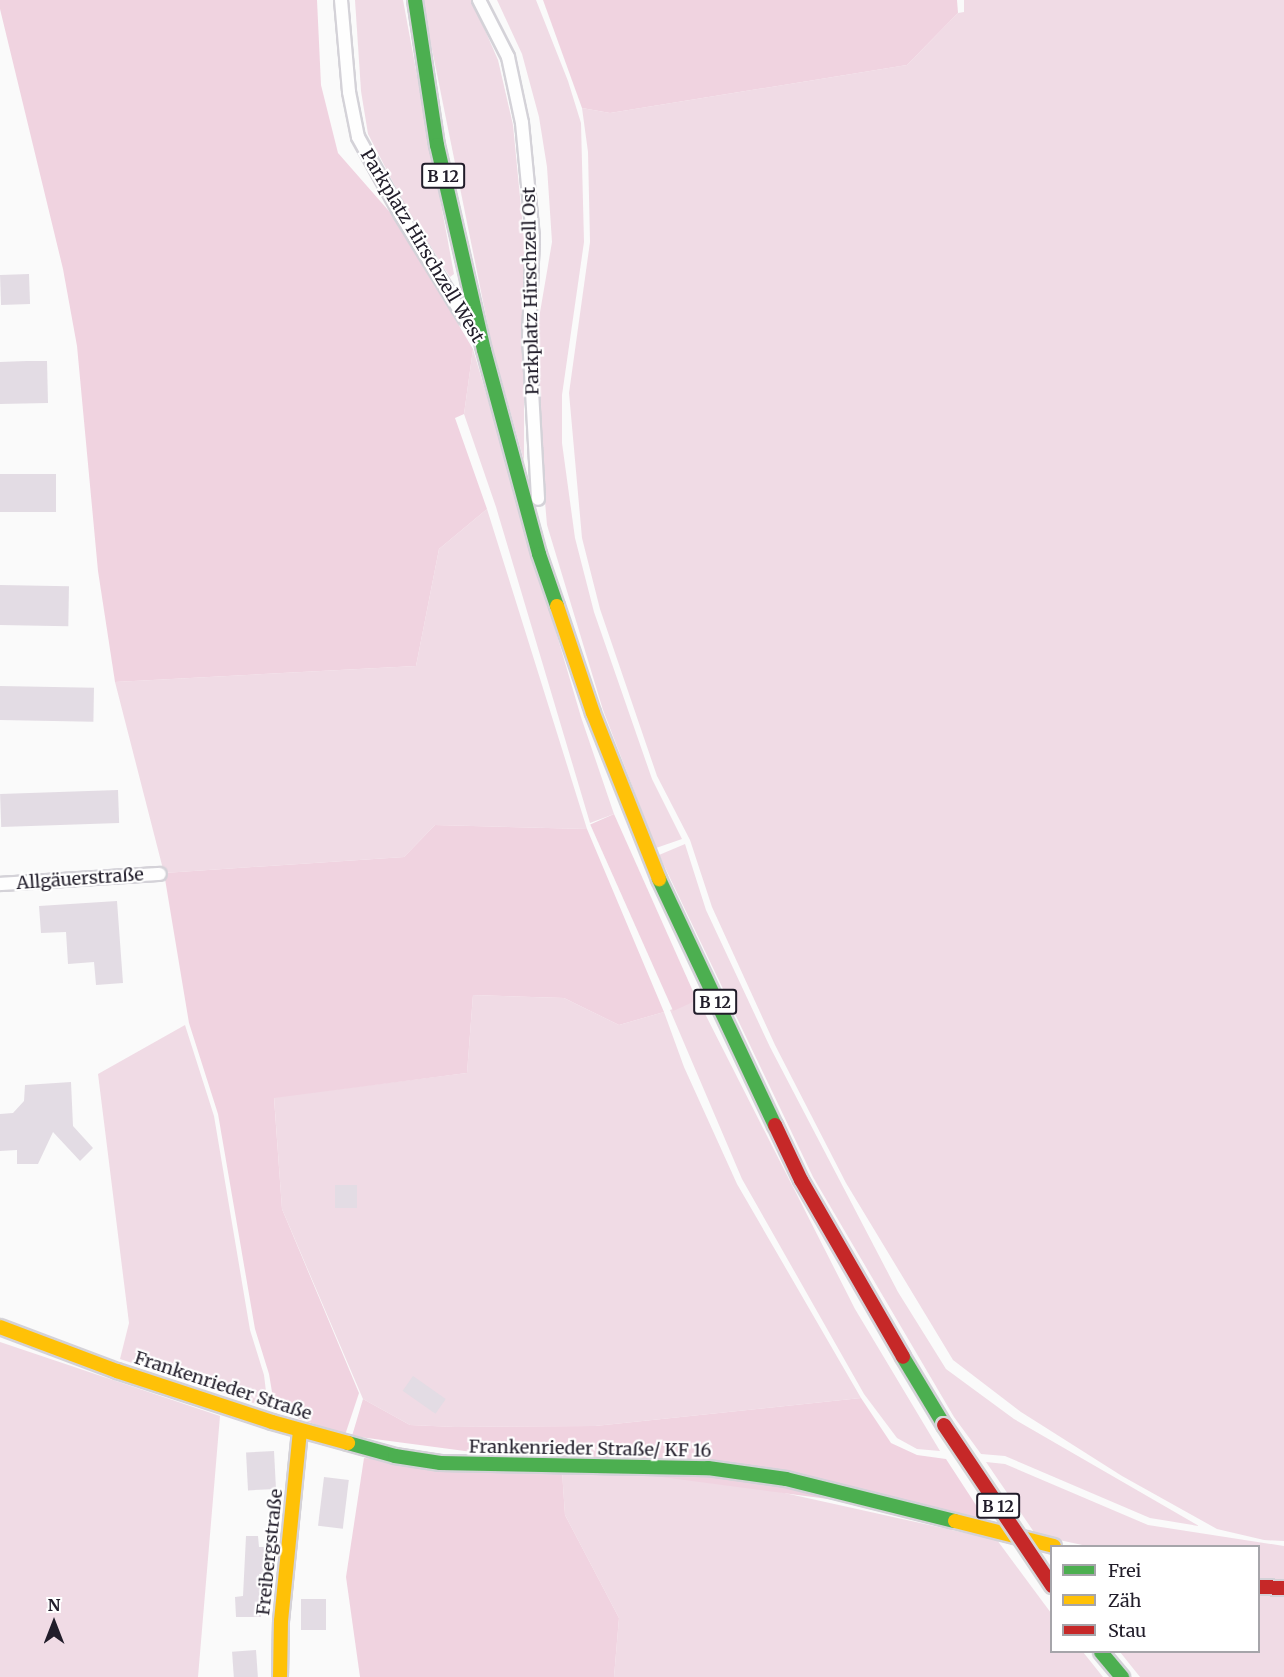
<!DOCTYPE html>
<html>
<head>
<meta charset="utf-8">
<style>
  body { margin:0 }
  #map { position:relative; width:1284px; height:1677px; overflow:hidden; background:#fafafa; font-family:Merriweather,serif }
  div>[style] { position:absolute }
  .green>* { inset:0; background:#f0dbe5 }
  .forest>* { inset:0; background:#f0d3e0; transform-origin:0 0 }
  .building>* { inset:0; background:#e3dce4; transform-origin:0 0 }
  .roads { filter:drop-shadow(2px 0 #d4d2d8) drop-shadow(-2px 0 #d4d2d8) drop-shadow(0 2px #d4d2d8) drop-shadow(0 -2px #d4d2d8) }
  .lane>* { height:12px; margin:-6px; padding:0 6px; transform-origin:6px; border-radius:6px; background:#fefefe }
  .fast>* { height:14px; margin:-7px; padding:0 7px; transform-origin:7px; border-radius:7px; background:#4caf50 }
  .slow>* { height:14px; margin:-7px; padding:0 7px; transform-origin:7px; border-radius:7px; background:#ffc107 }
  .jam>* { height:14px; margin:-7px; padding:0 7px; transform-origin:7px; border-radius:7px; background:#c62828 }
  .bridges { filter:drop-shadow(2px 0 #d5d5d7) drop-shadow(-2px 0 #d5d5d7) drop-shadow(0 2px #d5d5d7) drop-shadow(0 -2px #d5d5d7) }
  .jam-bridge>* { height:14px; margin:-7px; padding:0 7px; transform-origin:7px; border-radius:7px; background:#c62828 }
  span { translate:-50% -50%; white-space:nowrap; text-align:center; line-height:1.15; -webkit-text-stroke:4.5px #fff; paint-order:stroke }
  .shield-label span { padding:2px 4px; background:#fff; border:2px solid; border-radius:4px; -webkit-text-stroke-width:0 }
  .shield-label { font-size:16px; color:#211d2a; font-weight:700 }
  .street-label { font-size:18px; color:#211d2a }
  .legend { position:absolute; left:1050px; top:1545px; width:210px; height:108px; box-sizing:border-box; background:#fff; border:2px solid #a6a5aa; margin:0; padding:8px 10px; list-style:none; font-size:18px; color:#211d2a }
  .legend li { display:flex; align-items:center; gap:12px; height:30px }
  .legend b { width:30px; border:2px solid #a6a5aa }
  .north { position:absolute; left:24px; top:1593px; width:60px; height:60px; -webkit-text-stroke:4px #fff; paint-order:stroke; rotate:0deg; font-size:16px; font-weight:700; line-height:24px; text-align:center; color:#211d2a }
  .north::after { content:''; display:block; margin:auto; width:21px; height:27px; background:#211d2a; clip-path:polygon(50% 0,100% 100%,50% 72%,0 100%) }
</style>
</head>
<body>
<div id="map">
  <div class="green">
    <i style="clip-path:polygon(355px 0,403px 0,454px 274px,450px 277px,407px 209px,368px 134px,361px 91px)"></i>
    <i style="clip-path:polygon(422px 0,472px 0,498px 60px,513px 125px,524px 238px,524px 461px,492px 346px)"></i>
    <i style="clip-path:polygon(497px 0,536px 0,568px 81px,581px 123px,584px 242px,562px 395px,562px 443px,575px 538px,594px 612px,652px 779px,682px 839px,656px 848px,603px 710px,547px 525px,540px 444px,536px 336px,552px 242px,547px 167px,539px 117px,522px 54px)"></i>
    <i style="clip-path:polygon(964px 0,1284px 0,1284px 1541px,1264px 1540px,1217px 1529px,1122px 1476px,1021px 1412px,953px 1360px,846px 1183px,775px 1045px,712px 907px,690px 840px,657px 776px,600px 609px,582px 538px,569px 393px,590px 242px,588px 152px,582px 108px,610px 113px,907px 65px,958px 13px,964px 12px)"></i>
    <i style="clip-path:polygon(473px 349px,581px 717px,614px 814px,590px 823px,496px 507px,464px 414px)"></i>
    <i style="clip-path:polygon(487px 509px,587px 829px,435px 825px,404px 857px,164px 873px,115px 682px,416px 666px,439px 549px)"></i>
    <i style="clip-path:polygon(685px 844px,706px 910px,770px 1047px,898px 1292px,946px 1369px,1014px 1419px,1199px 1526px,1150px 1518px,1005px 1456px,981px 1454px,954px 1417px,813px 1177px,659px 855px)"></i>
    <i style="clip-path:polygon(473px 995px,564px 998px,619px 1025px,664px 1012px,684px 1067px,737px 1184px,861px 1398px,595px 1426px,455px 1427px,410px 1425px,363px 1399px,282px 1209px,274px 1097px,467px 1073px)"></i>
    <i style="clip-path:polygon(698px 1000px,855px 1309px,940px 1451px,917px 1449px,897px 1438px,864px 1394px,742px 1179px,670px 1010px)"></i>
    <i style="clip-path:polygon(185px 1025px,214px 1116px,250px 1330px,264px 1375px,268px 1408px,120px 1359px,129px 1323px,98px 1074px)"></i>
    <i style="clip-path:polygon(0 1342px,220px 1416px,198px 1677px,0 1677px)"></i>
    <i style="clip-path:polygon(986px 1462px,1005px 1464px,1148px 1525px,1284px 1546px,1284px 1580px,1259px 1579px,1258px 1546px,1087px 1546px,1036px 1535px)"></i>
    <i style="clip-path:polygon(562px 1471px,708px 1476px,997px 1540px,1051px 1613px,1052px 1652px,1083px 1652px,1103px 1677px,614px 1677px,619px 1618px,565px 1515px)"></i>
    <i style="clip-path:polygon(1259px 1592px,1284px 1593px,1284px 1677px,1140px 1677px,1120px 1652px,1258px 1652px)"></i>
  </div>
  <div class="forest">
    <i style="clip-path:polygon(0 0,317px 0,321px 85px,338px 153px,395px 218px,473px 349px,464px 414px,455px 418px,487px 509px,439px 549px,416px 666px,115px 682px,98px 571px,77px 346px,63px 269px,0 9px)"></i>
    <i style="clip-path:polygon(543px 0,957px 0,958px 13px,907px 65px,610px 113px,582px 108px)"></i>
    <i style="left:614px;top:814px;width:204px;height:26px;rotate:66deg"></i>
    <i style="clip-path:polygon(435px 825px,587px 829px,664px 1012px,619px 1025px,564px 998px,473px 995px,467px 1073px,274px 1098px,282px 1209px,359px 1393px,345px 1435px,275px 1410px,269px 1374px,255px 1329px,218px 1114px,189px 1023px,164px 873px,404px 857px)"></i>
    <i style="clip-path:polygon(861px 1398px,891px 1443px,917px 1455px,946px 1459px,989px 1525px,956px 1516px,352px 1436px,363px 1399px,410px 1425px,455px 1427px,595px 1426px)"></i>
    <i style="clip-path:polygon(364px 1458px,562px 1471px,565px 1515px,619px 1618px,614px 1677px,360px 1677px,346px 1577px)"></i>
  </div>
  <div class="building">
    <i style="left:29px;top:274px;width:30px;height:29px;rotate:88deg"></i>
    <i style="clip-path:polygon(27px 361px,47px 361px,48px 403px,0 404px,0 362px)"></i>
    <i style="left:56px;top:474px;width:38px;height:56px;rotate:90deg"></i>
    <i style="left:0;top:585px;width:69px;height:40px;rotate:1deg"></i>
    <i style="left:0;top:686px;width:94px;height:34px;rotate:1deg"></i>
    <i style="left:118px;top:790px;width:33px;height:118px;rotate:88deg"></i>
    <i style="clip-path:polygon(117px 901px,123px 983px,96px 985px,94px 962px,68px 964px,66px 932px,41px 933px,39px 906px)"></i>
    <i style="clip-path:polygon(71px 1082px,73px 1126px,93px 1148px,80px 1161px,53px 1132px,38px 1164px,17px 1164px,17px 1150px,0 1151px,0 1114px,13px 1113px,24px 1101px,25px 1085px)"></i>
    <i style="left:335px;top:1185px;width:22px;height:23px"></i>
    <i style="left:413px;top:1376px;width:40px;height:18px;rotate:35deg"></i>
    <i style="left:274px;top:1451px;width:38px;height:28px;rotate:87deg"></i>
    <i style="left:324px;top:1477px;width:25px;height:49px;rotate:7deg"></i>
    <i style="clip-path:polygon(246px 1536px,258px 1536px,259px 1547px,266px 1547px,264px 1574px,259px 1574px,261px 1617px,236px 1617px,235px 1597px,243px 1596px)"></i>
    <i style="left:301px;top:1599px;width:25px;height:31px"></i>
    <i style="left:256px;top:1650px;width:27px;height:24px;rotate:86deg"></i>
  </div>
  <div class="roads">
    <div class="lane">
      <i style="left:341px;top:0;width:92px;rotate:85deg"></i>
      <i style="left:349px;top:92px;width:46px;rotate:78.7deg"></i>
      <i style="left:358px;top:137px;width:89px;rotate:61.1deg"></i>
      <i style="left:401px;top:215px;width:122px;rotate:58.4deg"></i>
      <i style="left:479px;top:0;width:64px;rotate:63deg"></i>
      <i style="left:508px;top:57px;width:67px;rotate:78deg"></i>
      <i style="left:522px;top:123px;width:115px;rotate:84.5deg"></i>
      <i style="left:533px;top:237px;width:100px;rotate:92.3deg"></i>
      <i style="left:529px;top:337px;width:162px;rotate:86.8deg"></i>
      <i style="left:0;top:884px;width:160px;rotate:-3.6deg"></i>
    </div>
    <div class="fast">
      <i style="left:415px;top:0;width:147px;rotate:81.4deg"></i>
      <i style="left:437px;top:145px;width:210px;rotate:77.1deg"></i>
      <i style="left:484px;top:350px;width:211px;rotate:74.9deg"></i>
      <i style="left:539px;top:554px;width:55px;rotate:70.9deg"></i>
      <i style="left:659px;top:879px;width:272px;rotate:64.8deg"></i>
      <i style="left:903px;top:1357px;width:79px;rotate:58.9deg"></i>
      <i style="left:348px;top:1443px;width:49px;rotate:15.5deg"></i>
      <i style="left:395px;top:1456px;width:46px;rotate:8.8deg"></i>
      <i style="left:440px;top:1463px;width:268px;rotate:1.1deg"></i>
      <i style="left:708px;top:1468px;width:79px;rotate:8deg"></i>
      <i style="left:786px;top:1479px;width:174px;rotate:14deg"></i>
      <i style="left:1101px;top:1652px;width:33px;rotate:50deg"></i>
    </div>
    <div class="slow">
      <i style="left:557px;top:606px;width:113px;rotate:71.4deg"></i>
      <i style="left:593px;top:713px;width:179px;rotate:68.3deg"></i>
      <i style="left:0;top:1327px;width:125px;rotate:20.6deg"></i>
      <i style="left:117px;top:1371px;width:163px;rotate:18.2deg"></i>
      <i style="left:272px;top:1422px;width:79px;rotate:15.4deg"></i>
      <i style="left:955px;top:1521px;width:102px;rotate:14.2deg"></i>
      <i style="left:280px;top:1677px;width:56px;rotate:-89deg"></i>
      <i style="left:281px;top:1621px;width:191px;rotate:-84.3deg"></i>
    </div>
    <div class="jam">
      <i style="left:775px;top:1125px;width:61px;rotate:64.7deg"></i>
      <i style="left:801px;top:1180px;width:204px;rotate:60deg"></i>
      <i style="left:1258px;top:1587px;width:26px;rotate:2deg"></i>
    </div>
  </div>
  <div class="bridges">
    <div class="jam-bridge">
      <i style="left:944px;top:1425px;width:194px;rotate:56.1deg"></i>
    </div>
  </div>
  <div class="shield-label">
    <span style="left:443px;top:176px">B 12</span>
    <span style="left:715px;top:1002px">B 12</span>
    <span style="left:998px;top:1506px">B 12</span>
  </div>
  <div class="street-label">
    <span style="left:422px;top:246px;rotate:59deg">Parkplatz Hirschzell West</span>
    <span style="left:531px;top:291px;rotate:-91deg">Parkplatz Hirschzell Ost</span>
    <span style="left:80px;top:879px;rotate:-4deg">Allgäuerstraße</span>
    <span style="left:223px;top:1386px;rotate:18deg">Frankenrieder Straße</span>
    <span style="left:590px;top:1449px;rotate:1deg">Frankenrieder Straße/ KF 16</span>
    <span style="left:270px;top:1552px;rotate:-84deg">Freibergstraße</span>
  </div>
  <ul class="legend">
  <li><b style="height:8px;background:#4caf50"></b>Frei</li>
  <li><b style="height:8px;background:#ffc107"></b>Zäh</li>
  <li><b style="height:8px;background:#c62828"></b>Stau</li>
  </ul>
  <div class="north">N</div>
</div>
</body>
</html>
